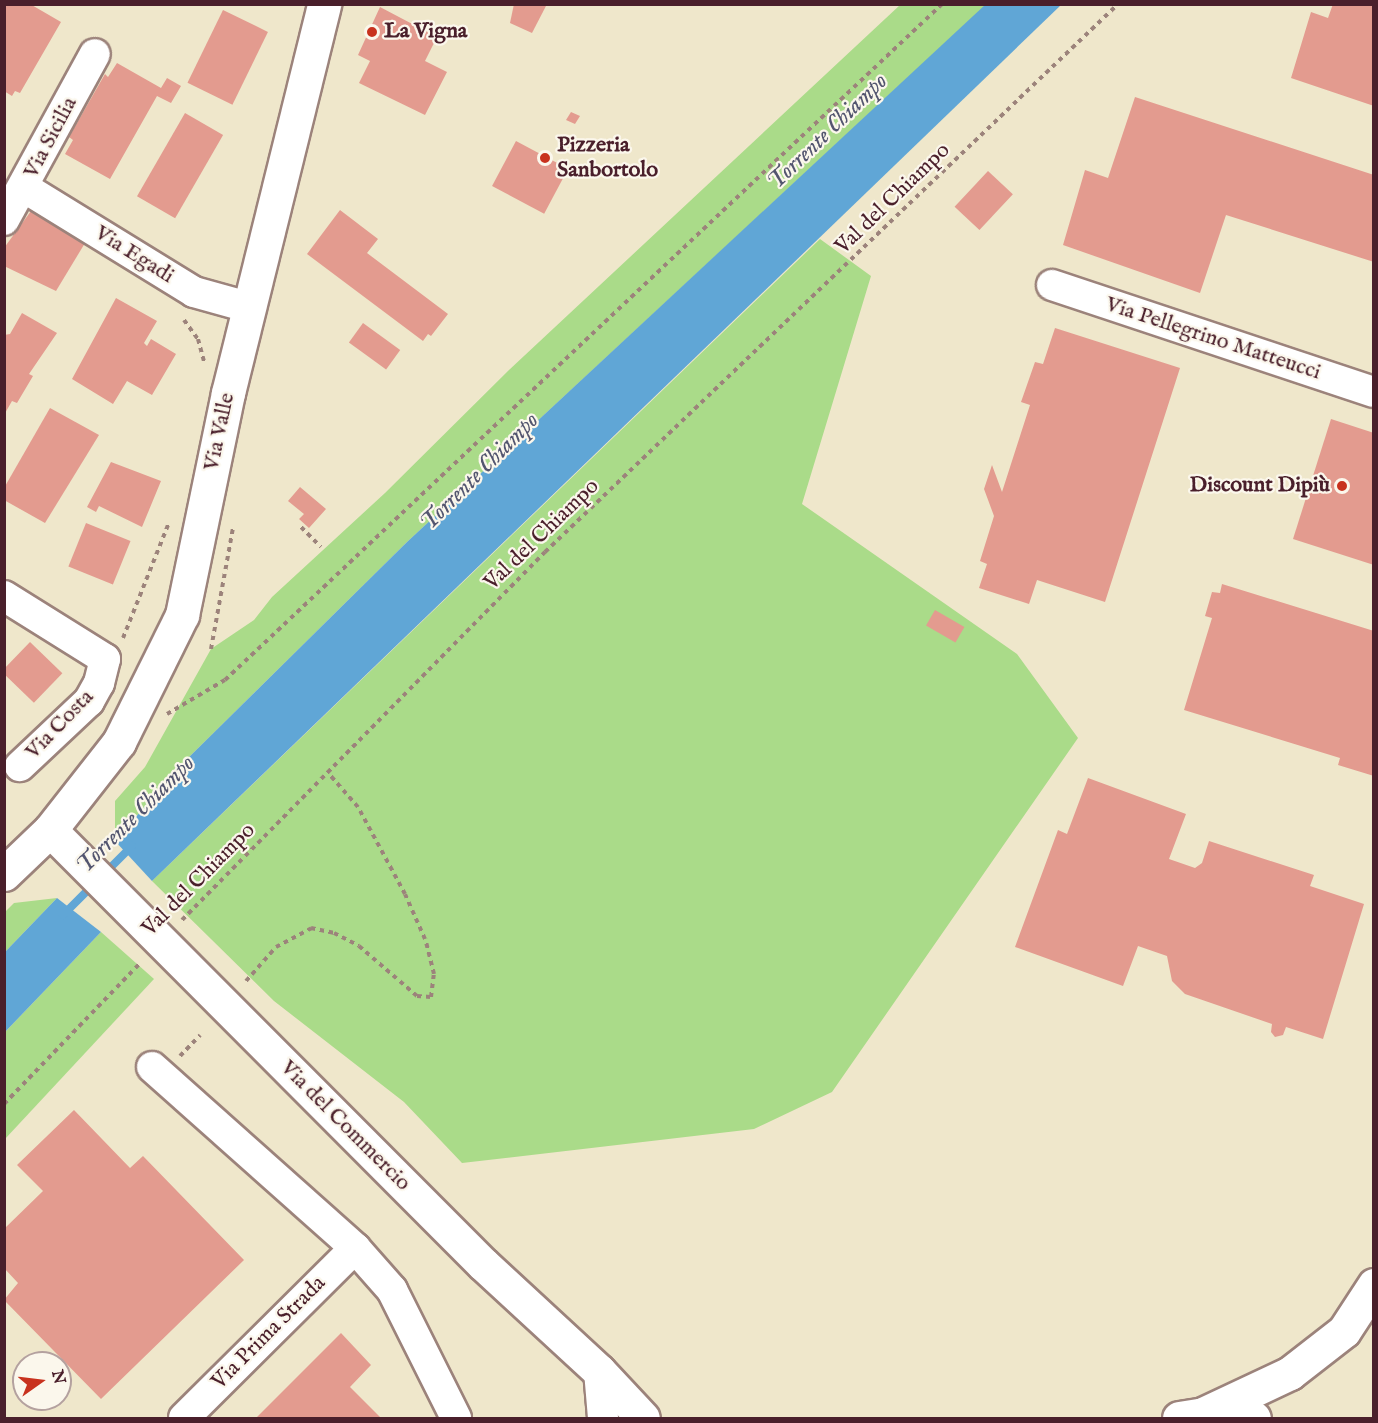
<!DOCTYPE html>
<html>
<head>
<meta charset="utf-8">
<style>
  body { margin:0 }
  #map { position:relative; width:1378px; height:1423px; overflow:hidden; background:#efe7cb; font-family:"IM FELL English",serif }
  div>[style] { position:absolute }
  .green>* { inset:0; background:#aadb89 }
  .water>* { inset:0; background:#60a6d6 }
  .stream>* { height:8px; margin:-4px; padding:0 4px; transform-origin:4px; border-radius:4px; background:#60a6d6 }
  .building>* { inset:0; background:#e39b8f; transform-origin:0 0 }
  .path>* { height:4px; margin-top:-2px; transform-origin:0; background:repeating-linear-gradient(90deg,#9c837b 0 4.5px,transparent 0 9px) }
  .roads { filter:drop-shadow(2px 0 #9c837b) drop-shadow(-2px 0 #9c837b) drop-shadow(0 2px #9c837b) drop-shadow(0 -2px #9c837b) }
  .minor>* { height:30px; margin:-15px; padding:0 15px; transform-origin:15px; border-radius:15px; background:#fff }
  .secondary>* { height:33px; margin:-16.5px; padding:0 16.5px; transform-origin:16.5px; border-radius:16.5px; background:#fff }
  .dots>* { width:16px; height:16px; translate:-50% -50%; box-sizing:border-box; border:3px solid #fbf7ec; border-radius:50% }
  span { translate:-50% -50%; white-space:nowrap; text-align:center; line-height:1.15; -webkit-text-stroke:4.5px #fbf7ec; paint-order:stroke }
  .poi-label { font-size:22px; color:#4a1f2b; font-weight:700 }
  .left { translate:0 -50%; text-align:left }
  .right { translate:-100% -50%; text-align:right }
  .street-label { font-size:22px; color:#4a1f2b }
  .water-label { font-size:24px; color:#53556f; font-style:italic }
  .frame { position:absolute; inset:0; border:6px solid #4a1f2b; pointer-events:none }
  .north { position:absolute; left:12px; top:1351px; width:60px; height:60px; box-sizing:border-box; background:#fbf7ec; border:2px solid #b4a19f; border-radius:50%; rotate:76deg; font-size:16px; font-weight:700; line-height:24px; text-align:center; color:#4a1f2b }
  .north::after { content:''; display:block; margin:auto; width:21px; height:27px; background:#c8321e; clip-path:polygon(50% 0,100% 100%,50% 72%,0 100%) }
</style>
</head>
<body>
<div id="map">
  <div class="green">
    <i style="clip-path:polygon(900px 5px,986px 5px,407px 542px,181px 765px,115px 841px,115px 801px,145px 767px,211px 649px,254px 620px,272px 597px,385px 493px,509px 370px)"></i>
    <i style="clip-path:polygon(820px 239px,871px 276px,802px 504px,1017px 654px,1078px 738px,832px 1092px,754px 1129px,462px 1163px,404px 1102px,274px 1001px,152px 881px)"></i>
    <i style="clip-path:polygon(57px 898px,5px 952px,5px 912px,14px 903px)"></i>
    <i style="clip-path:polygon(101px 932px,154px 979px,5px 1139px,5px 1032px)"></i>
  </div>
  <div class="water">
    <i style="clip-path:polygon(986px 4px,1061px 5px,152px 881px,115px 841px,181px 765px,407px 542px)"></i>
    <i style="clip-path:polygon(57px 898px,101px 932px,5px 1032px,5px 952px)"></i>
  </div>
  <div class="stream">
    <i style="left:103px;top:875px;width:41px;rotate:-45deg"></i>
    <i style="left:63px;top:915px;width:44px;rotate:-45deg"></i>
  </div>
  <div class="building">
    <i style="clip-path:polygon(4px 4px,30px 4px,61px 22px,20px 93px,15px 91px,12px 96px,4px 91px)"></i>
    <i style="clip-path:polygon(514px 4px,547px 4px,532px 33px,510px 23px)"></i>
    <i style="clip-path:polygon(1333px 4px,1374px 4px,1374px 106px,1291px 78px,1311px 12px,1328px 18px)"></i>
    <i style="clip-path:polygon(380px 7px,437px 37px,425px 61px,447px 72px,425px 115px,359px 83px,370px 61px,358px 55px)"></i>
    <i style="left:223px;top:10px;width:50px;height:81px;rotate:26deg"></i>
    <i style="clip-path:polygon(117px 63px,161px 88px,167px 78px,181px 86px,171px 103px,157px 96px,110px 179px,65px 154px,73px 140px,69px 137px,105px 74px,108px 77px)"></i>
    <i style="clip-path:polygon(1135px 97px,1374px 175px,1374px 262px,1226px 215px,1200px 293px,1063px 245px,1085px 170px,1108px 178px)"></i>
    <i style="clip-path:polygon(571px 112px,580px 116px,575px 124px,566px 120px)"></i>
    <i style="left:185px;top:113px;width:44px;height:96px;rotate:30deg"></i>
    <i style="left:516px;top:141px;width:59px;height:51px;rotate:28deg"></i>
    <i style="left:988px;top:171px;width:34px;height:49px;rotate:43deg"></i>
    <i style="clip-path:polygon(340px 210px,378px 239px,367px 253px,448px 314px,431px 336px,428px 334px,423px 341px,307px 254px)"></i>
    <i style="clip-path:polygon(31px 211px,85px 243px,56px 291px,4px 266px,4px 248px)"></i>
    <i style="clip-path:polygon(116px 298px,157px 321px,144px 343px,147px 346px,151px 339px,176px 354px,152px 395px,127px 381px,113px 404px,72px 379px)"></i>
    <i style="clip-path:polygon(22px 313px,57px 333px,29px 374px,33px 376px,17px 403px,12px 401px,4px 415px,4px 335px,10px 334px)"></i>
    <i style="left:363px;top:323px;width:46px;height:24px;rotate:36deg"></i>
    <i style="clip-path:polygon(1055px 328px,1180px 368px,1105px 602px,1037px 580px,1029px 604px,979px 588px,987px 564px,980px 561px,994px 516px,984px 489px,992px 465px,1002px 492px,1030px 405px,1021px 402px,1035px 362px,1043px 364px)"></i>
    <i style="clip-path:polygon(50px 408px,99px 435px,45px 523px,4px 500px,4px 488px)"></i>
    <i style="clip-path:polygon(1331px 419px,1374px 433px,1374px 565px,1293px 539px)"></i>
    <i style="clip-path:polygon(111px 462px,161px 481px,142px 527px,99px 506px,96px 512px,87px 507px)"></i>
    <i style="clip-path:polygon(300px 487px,326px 509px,309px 528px,299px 519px,304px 514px,288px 501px)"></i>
    <i style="left:86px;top:523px;width:48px;height:47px;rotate:22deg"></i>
    <i style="clip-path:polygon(1222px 584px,1374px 631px,1374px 776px,1338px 765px,1340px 758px,1184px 710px,1212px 618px,1205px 616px,1212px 592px,1220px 593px)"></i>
    <i style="left:935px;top:610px;width:34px;height:18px;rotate:30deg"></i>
    <i style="left:30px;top:642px;width:45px;height:41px;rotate:44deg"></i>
    <i style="clip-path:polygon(1088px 778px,1186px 814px,1169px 859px,1195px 868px,1202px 863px,1209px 841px,1314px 875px,1310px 886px,1364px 904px,1323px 1039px,1286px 1027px,1283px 1035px,1275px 1037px,1271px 1032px,1272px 1024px,1185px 994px,1172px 981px,1167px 956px,1138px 946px,1123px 986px,1015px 947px,1058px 830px,1067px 834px)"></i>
    <i style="clip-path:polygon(74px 1110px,130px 1168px,143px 1156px,244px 1260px,101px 1399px,4px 1300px,18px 1283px,4px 1268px,4px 1229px,43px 1191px,17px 1165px)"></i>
    <i style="clip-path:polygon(341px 1333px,371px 1365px,350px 1387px,381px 1418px,256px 1418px)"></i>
  </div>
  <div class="path">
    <i style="left:184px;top:320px;width:24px;rotate:54deg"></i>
    <i style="left:198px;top:339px;width:23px;rotate:75deg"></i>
    <i style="left:301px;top:527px;width:28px;rotate:45deg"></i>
    <i style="left:123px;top:638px;width:122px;rotate:-68.3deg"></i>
    <i style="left:211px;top:649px;width:123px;rotate:-79.7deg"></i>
    <i style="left:167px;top:714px;width:67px;rotate:-30.4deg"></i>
    <i style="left:225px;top:680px;width:985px;rotate:-43.31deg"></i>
    <i style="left:182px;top:920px;width:517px;rotate:-45.39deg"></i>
    <i style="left:545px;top:552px;width:793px;rotate:-43.72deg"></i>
    <i style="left:246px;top:981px;width:45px;rotate:-48.6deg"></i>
    <i style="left:276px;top:947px;width:40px;rotate:-28deg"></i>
    <i style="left:311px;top:928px;width:24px;rotate:12deg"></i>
    <i style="left:334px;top:933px;width:28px;rotate:27deg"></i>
    <i style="left:359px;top:946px;width:77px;rotate:40.8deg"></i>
    <i style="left:417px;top:996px;width:14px;rotate:4deg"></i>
    <i style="left:431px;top:997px;width:23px;rotate:-83deg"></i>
    <i style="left:434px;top:974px;width:36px;rotate:-104deg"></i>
    <i style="left:425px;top:939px;width:49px;rotate:-114deg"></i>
    <i style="left:405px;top:894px;width:99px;rotate:-118.4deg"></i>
    <i style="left:358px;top:807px;width:44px;rotate:-131.3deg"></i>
    <i style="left:180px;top:1056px;width:29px;rotate:-46deg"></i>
    <i style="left:4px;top:1104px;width:197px;rotate:-46deg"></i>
  </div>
  <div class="roads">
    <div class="minor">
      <i style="left:25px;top:188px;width:198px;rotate:31.6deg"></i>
      <i style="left:194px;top:292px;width:56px;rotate:15.5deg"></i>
      <i style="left:4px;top:220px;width:189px;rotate:-61.3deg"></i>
      <i style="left:1052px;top:285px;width:339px;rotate:18.4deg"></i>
      <i style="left:4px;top:596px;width:119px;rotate:32deg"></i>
      <i style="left:105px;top:659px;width:25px;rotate:104deg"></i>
      <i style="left:99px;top:683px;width:21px;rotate:119deg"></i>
      <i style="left:89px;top:701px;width:95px;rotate:136.7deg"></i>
      <i style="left:152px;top:1067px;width:272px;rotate:41.7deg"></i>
      <i style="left:355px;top:1248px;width:56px;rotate:48.6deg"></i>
      <i style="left:392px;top:1290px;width:143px;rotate:63.4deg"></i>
      <i style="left:599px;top:1371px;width:47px;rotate:85.1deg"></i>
      <i style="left:184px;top:1418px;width:241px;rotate:-44.8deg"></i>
    </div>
    <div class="secondary">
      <i style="left:50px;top:830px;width:613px;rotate:45.07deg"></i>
      <i style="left:483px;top:1264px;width:158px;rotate:42.7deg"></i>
      <i style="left:599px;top:1371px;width:64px;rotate:46.9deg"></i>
      <i style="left:4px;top:874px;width:64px;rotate:-43.7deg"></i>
      <i style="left:50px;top:830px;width:112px;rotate:-51.9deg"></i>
      <i style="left:119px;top:742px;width:142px;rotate:-63.6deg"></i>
      <i style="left:182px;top:615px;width:227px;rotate:-78.3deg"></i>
      <i style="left:228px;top:393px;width:401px;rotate:-76.1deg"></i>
      <i style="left:1204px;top:1414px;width:50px;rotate:4.6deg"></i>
      <i style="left:1179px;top:1418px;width:24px;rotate:-9deg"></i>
      <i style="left:1203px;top:1414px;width:96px;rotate:-25.2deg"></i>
      <i style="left:1290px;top:1373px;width:68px;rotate:-37.9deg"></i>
      <i style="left:1344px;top:1331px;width:55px;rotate:-56.9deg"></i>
    </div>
  </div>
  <div class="dots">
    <i style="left:372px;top:32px;background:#c8321e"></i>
    <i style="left:545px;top:158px;background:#c8321e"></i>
    <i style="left:1342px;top:486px;background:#c8321e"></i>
  </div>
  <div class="poi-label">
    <span class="left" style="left:384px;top:32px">La Vigna</span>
    <span class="left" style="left:557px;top:158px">Pizzeria<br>Sanbortolo</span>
    <span class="right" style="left:1330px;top:486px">Discount Dipiù</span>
  </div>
  <div class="street-label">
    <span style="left:51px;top:138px;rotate:-62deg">Via Sicilia</span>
    <span style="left:893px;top:199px;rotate:-44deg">Val del Chiampo</span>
    <span style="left:134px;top:255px;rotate:32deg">Via Egadi</span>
    <span style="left:1213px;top:339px;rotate:18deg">Via Pellegrino Matteucci</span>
    <span style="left:220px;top:432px;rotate:-78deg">Via Valle</span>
    <span style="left:542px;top:535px;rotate:-44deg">Val del Chiampo</span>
    <span style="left:60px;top:725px;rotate:-46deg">Via Costa</span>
    <span style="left:199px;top:880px;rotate:-45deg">Val del Chiampo</span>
    <span style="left:345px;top:1126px;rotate:45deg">Via del Commercio</span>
    <span style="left:269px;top:1333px;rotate:-45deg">Via Prima Strada</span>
  </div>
  <div class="water-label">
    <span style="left:828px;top:132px;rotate:-44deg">Torrente Chiampo</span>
    <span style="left:480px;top:472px;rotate:-45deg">Torrente Chiampo</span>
    <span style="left:136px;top:815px;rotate:-45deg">Torrente Chiampo</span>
  </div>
  <div class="frame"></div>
  <div class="north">N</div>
</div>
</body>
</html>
